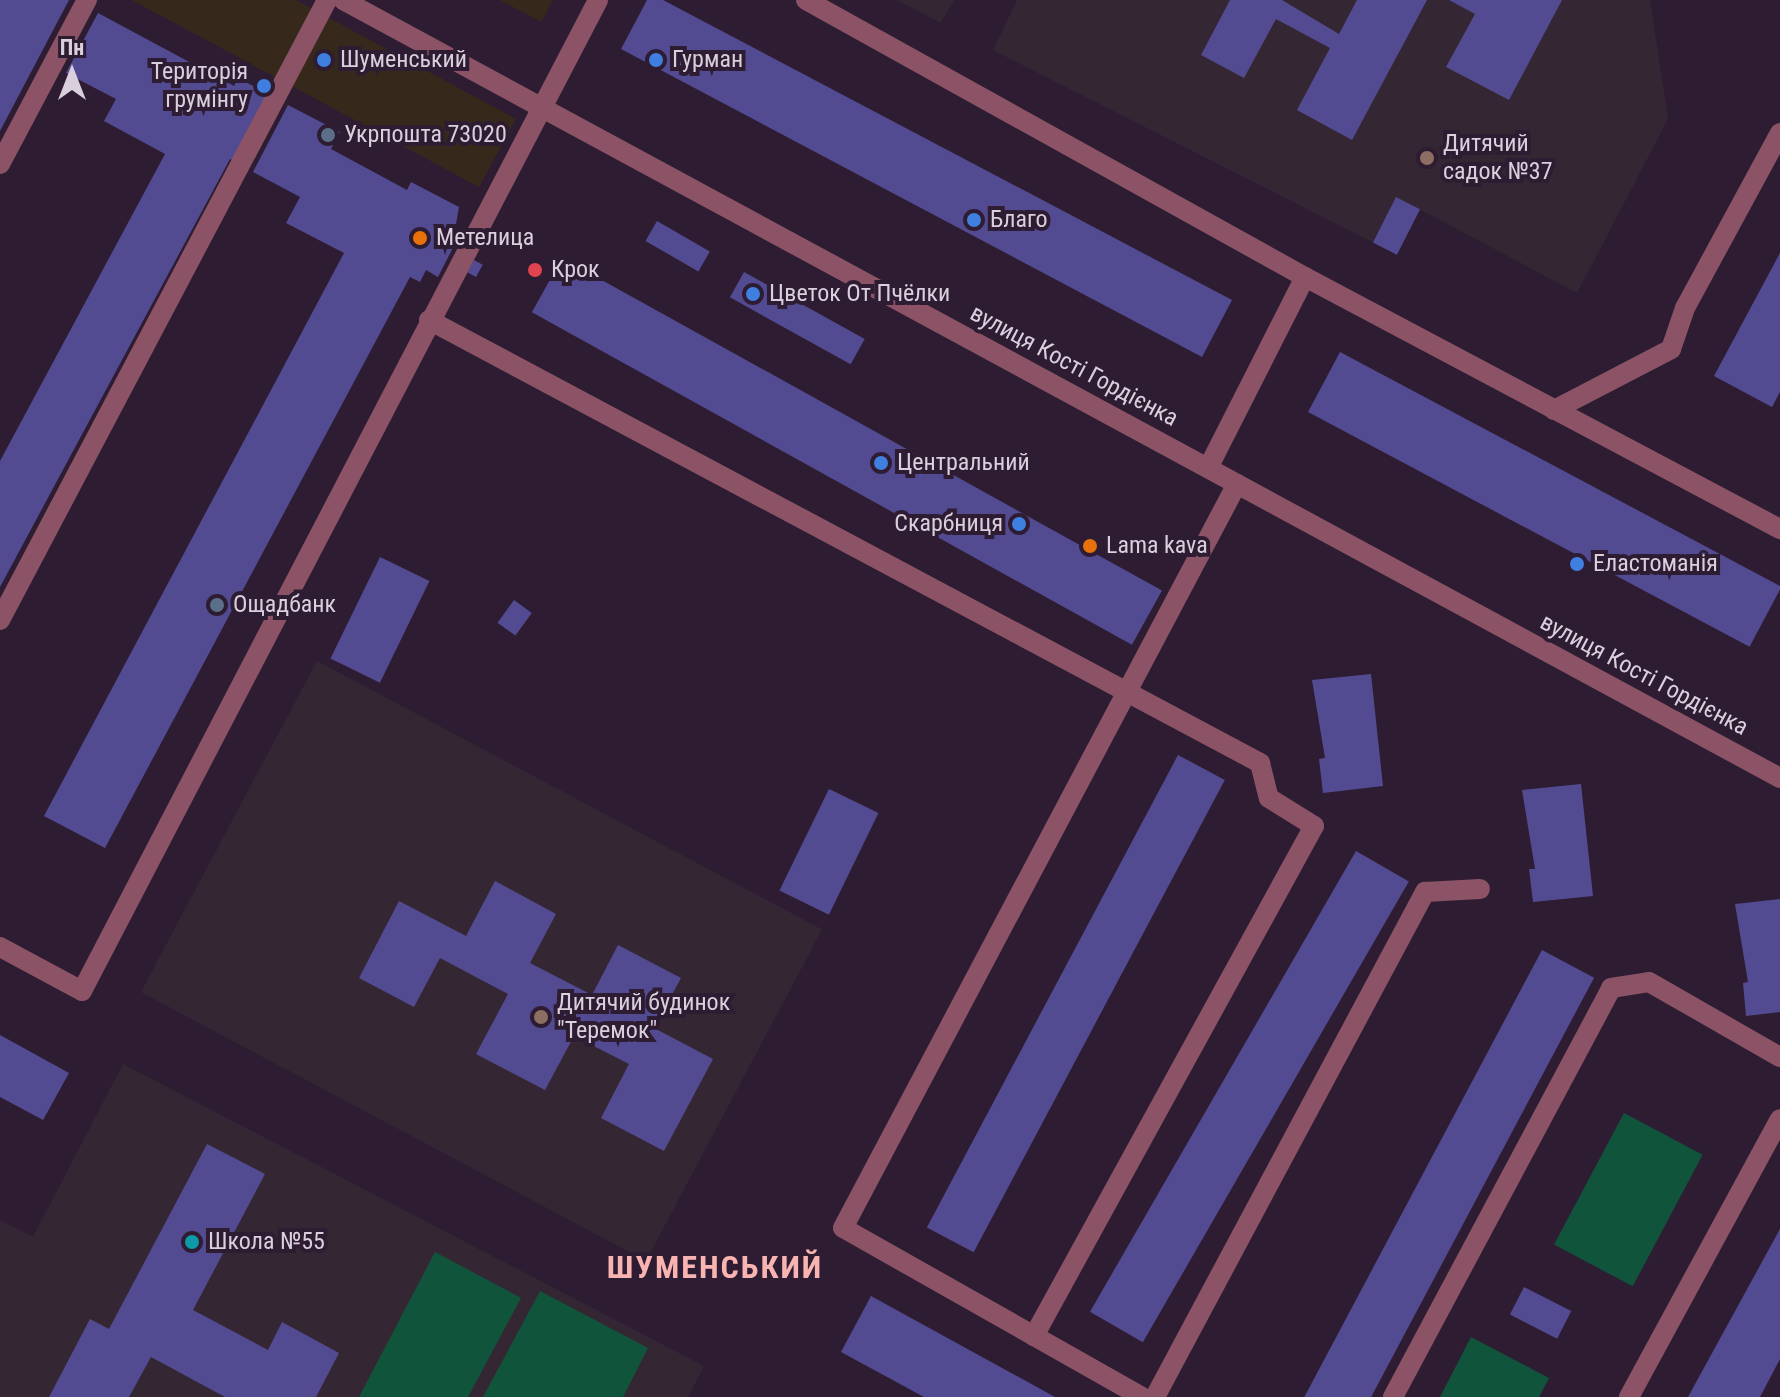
<!DOCTYPE html>
<html>
<head>
<meta charset="utf-8">
<style>
  body { margin:0 }
  #map { position:relative; width:1780px; height:1397px; overflow:hidden; background:#2e1d32; font-family:"Roboto Condensed",sans-serif }
  div>[style] { position:absolute }
  .commercial>* { inset:0; background:#36291b }
  .education>* { inset:0; background:#342733; transform-origin:0 0 }
  .green>* { inset:0; background:#11543c; transform-origin:0 0 }
  .building>* { inset:0; background:#534b92; transform-origin:0 0 }
  .minor>* { height:20px; margin:-10px; padding:0 10px; transform-origin:10px; border-radius:10px; background:#8b5365 }
  .dots>* { width:22px; height:22px; translate:-50% -50%; box-sizing:border-box; border:4px solid #2e1d32; border-radius:50% }
  span { translate:-50% -50%; white-space:nowrap; text-align:center; line-height:1.15; -webkit-text-stroke:8px #2e1d32; paint-order:stroke }
  .poi-label { font-size:24px; color:#dacfdd }
  .left { translate:0 -50%; text-align:left }
  .right { translate:-100% -50%; text-align:right }
  .street-label { font-size:24px; color:#dacfdd }
  .district-label { font-size:32px; color:#f9b4b2; font-weight:700; letter-spacing:2px }
  .north { position:absolute; left:32px; top:32px; width:80px; height:80px; -webkit-text-stroke:6px #2e1d32; paint-order:stroke; rotate:0deg; font-size:22px; font-weight:700; line-height:32px; text-align:center; color:#dacfdd }
  .north::after { content:''; display:block; margin:auto; width:28px; height:36px; background:#dacfdd; clip-path:polygon(50% 0,100% 100%,50% 72%,0 100%) }
</style>
</head>
<body>
<div id="map">
  <div class="commercial">
    <i style="clip-path:polygon(132px 0,296px 0,516px 119px,479px 187px)"></i>
    <i style="clip-path:polygon(500px 0,553px 0,541px 22px)"></i>
  </div>
  <div class="education">
    <i style="clip-path:polygon(897px 0,954px 0,941px 23px)"></i>
    <i style="clip-path:polygon(1017px 0,1650px 0,1668px 119px,1577px 293px,1397px 197px,1372px 242px,993px 50px)"></i>
    <i style="left:317px;top:661px;width:572px;height:375px;rotate:28deg"></i>
    <i style="clip-path:polygon(123px 1064px,704px 1366px,688px 1397px,0 1397px,0 1220px,33px 1237px)"></i>
  </div>
  <div class="green">
    <i style="left:1624px;top:1113px;width:89px;height:149px;rotate:28deg"></i>
    <i style="clip-path:polygon(435px 1252px,521px 1298px,468px 1397px,359px 1397px)"></i>
    <i style="clip-path:polygon(540px 1291px,648px 1348px,623px 1397px,483px 1397px)"></i>
    <i style="clip-path:polygon(1471px 1337px,1549px 1378px,1539px 1397px,1440px 1397px)"></i>
  </div>
  <div class="building">
    <i style="clip-path:polygon(0 0,69px 0,0 131px)"></i>
    <i style="clip-path:polygon(647px 0,663px 0,1232px 300px,1202px 357px,621px 49px)"></i>
    <i style="clip-path:polygon(1230px 0,1282px 0,1339px 34px,1357px 0,1427px 0,1352px 140px,1297px 110px,1330px 48px,1276px 19px,1244px 78px,1201px 55px)"></i>
    <i style="clip-path:polygon(1449px 0,1562px 0,1509px 100px,1446px 67px,1475px 14px)"></i>
    <i style="clip-path:polygon(98px 13px,234px 86px,238px 78px,270px 95px,235px 161px,230px 159px,0 587px,0 461px,165px 154px,104px 121px,116px 99px,66px 73px)"></i>
    <i style="clip-path:polygon(288px 105px,340px 132px,331px 149px,407px 190px,411px 182px,459px 207px,455px 230px,461px 232px,438px 277px,426px 270px,420px 282px,410px 277px,105px 848px,44px 816px,344px 253px,286px 223px,300px 197px,253px 172px)"></i>
    <i style="left:1396px;top:197px;width:27px;height:51px;rotate:27deg"></i>
    <i style="left:657px;top:221px;width:61px;height:23px;rotate:30deg"></i>
    <i style="clip-path:polygon(1780px 253px,1780px 392px,1772px 407px,1714px 376px)"></i>
    <i style="left:562px;top:258px;width:686px;height:62px;rotate:29deg"></i>
    <i style="left:474px;top:260px;width:10px;height:14px;rotate:29deg"></i>
    <i style="left:744px;top:272px;width:138px;height:29px;rotate:29deg"></i>
    <i style="left:1340px;top:352px;width:500px;height:68px;rotate:28deg"></i>
    <i style="left:380px;top:557px;width:55px;height:113px;rotate:26deg"></i>
    <i style="left:514px;top:600px;width:22px;height:28px;rotate:36deg"></i>
    <i style="clip-path:polygon(1371px 674px,1383px 786px,1323px 793px,1319px 759px,1325px 758px,1312px 680px)"></i>
    <i style="left:1178px;top:755px;width:53px;height:535px;rotate:28deg"></i>
    <i style="clip-path:polygon(1581px 784px,1593px 896px,1533px 902px,1529px 869px,1535px 869px,1522px 790px)"></i>
    <i style="left:829px;top:789px;width:55px;height:113px;rotate:26deg"></i>
    <i style="left:1356px;top:851px;width:61px;height:532px;rotate:30deg"></i>
    <i style="clip-path:polygon(495px 881px,556px 914px,530px 963px,592px 995px,618px 945px,681px 978px,654px 1028px,713px 1059px,664px 1151px,601px 1118px,629px 1064px,574px 1036px,545px 1090px,476px 1054px,508px 994px,440px 958px,414px 1007px,359px 978px,399px 901px,466px 936px)"></i>
    <i style="clip-path:polygon(1780px 899px,1780px 1012px,1746px 1016px,1743px 983px,1748px 982px,1735px 904px)"></i>
    <i style="left:1542px;top:950px;width:59px;height:509px;rotate:28deg"></i>
    <i style="clip-path:polygon(0 1035px,69px 1073px,43px 1120px,0 1097px)"></i>
    <i style="clip-path:polygon(207px 1144px,265px 1174px,193px 1310px,268px 1350px,282px 1322px,339px 1353px,316px 1397px,225px 1397px,151px 1357px,129px 1397px,49px 1397px,90px 1319px,109px 1329px)"></i>
    <i style="clip-path:polygon(1780px 1229px,1780px 1359px,1760px 1397px,1688px 1397px)"></i>
    <i style="left:1524px;top:1287px;width:53px;height:31px;rotate:27deg"></i>
    <i style="clip-path:polygon(871px 1296px,1055px 1397px,924px 1397px,841px 1352px)"></i>
  </div>
  <div class="minor">
    <i style="left:343px;top:0;width:1634px;rotate:28.43deg"></i>
    <i style="left:806px;top:0;width:571px;rotate:29.04deg"></i>
    <i style="left:1305px;top:277px;width:214px;rotate:116.9deg"></i>
    <i style="left:0;top:164px;width:186px;rotate:-62.1deg"></i>
    <i style="left:1305px;top:277px;width:538px;rotate:27.95deg"></i>
    <i style="left:429px;top:320px;width:942px;rotate:28.06deg"></i>
    <i style="left:1260px;top:763px;width:36px;rotate:76deg"></i>
    <i style="left:1269px;top:798px;width:53px;rotate:31.9deg"></i>
    <i style="left:1314px;top:826px;width:582px;rotate:118.77deg"></i>
    <i style="left:1554px;top:410px;width:132px;rotate:-27.5deg"></i>
    <i style="left:1671px;top:349px;width:43px;rotate:-71.1deg"></i>
    <i style="left:1685px;top:308px;width:199px;rotate:-61.5deg"></i>
    <i style="left:0;top:620px;width:701px;rotate:-62.19deg"></i>
    <i style="left:0;top:947px;width:93px;rotate:28.2deg"></i>
    <i style="left:82px;top:991px;width:1117px;rotate:-62.49deg"></i>
    <i style="left:1142px;top:1397px;width:343px;rotate:-150.5deg"></i>
    <i style="left:843px;top:1228px;width:842px;rotate:-62.1deg"></i>
    <i style="left:1155px;top:1397px;width:573px;rotate:-61.87deg"></i>
    <i style="left:1425px;top:892px;width:55px;rotate:-3.1deg"></i>
    <i style="left:1393px;top:1397px;width:463px;rotate:-61.9deg"></i>
    <i style="left:1611px;top:988px;width:38px;rotate:-9deg"></i>
    <i style="left:1649px;top:982px;width:151px;rotate:29.8deg"></i>
    <i style="left:1629px;top:1397px;width:316px;rotate:-61.5deg"></i>
  </div>
  <div class="dots">
    <i style="left:324px;top:60px;background:#3f7fe0"></i>
    <i style="left:656px;top:60px;background:#3f7fe0"></i>
    <i style="left:264px;top:86px;background:#3f7fe0"></i>
    <i style="left:328px;top:135px;background:#5c6f8a"></i>
    <i style="left:1427px;top:158px;background:#8d6e63"></i>
    <i style="left:974px;top:220px;background:#3f7fe0"></i>
    <i style="left:420px;top:238px;background:#e8710a"></i>
    <i style="left:535px;top:270px;background:#e0444e"></i>
    <i style="left:753px;top:294px;background:#3f7fe0"></i>
    <i style="left:881px;top:463px;background:#3f7fe0"></i>
    <i style="left:1019px;top:524px;background:#3f7fe0"></i>
    <i style="left:1090px;top:546px;background:#e8710a"></i>
    <i style="left:1577px;top:564px;background:#3f7fe0"></i>
    <i style="left:217px;top:605px;background:#5c6f8a"></i>
    <i style="left:541px;top:1017px;background:#8d6e63"></i>
    <i style="left:192px;top:1242px;background:#0f9aa8"></i>
  </div>
  <div class="poi-label">
    <span class="left" style="left:340px;top:60px">Шуменський</span>
    <span class="left" style="left:672px;top:60px">Гурман</span>
    <span class="right" style="left:248px;top:86px">Територія<br>грумінгу</span>
    <span class="left" style="left:344px;top:135px">Укрпошта 73020</span>
    <span class="left" style="left:1443px;top:158px">Дитячий<br>садок №37</span>
    <span class="left" style="left:990px;top:220px">Благо</span>
    <span class="left" style="left:436px;top:238px">Метелица</span>
    <span class="left" style="left:551px;top:270px">Крок</span>
    <span class="left" style="left:769px;top:294px">Цветок От Пчёлки</span>
    <span class="left" style="left:897px;top:463px">Центральний</span>
    <span class="right" style="left:1003px;top:524px">Скарбниця</span>
    <span class="left" style="left:1106px;top:546px">Lama kava</span>
    <span class="left" style="left:1593px;top:564px">Еластоманія</span>
    <span class="left" style="left:233px;top:605px">Ощадбанк</span>
    <span class="left" style="left:557px;top:1017px">Дитячий будинок<br>"Теремок"</span>
    <span class="left" style="left:208px;top:1242px">Школа №55</span>
  </div>
  <div class="street-label">
    <span style="left:1074px;top:366px;rotate:28deg">вулиця Кості Гордієнка</span>
    <span style="left:1644px;top:675px;rotate:28deg">вулиця Кості Гордієнка</span>
  </div>
  <div class="district-label">
    <span style="left:715px;top:1267px">ШУМЕНСЬКИЙ</span>
  </div>
  <div class="north">Пн</div>
</div>
</body>
</html>
